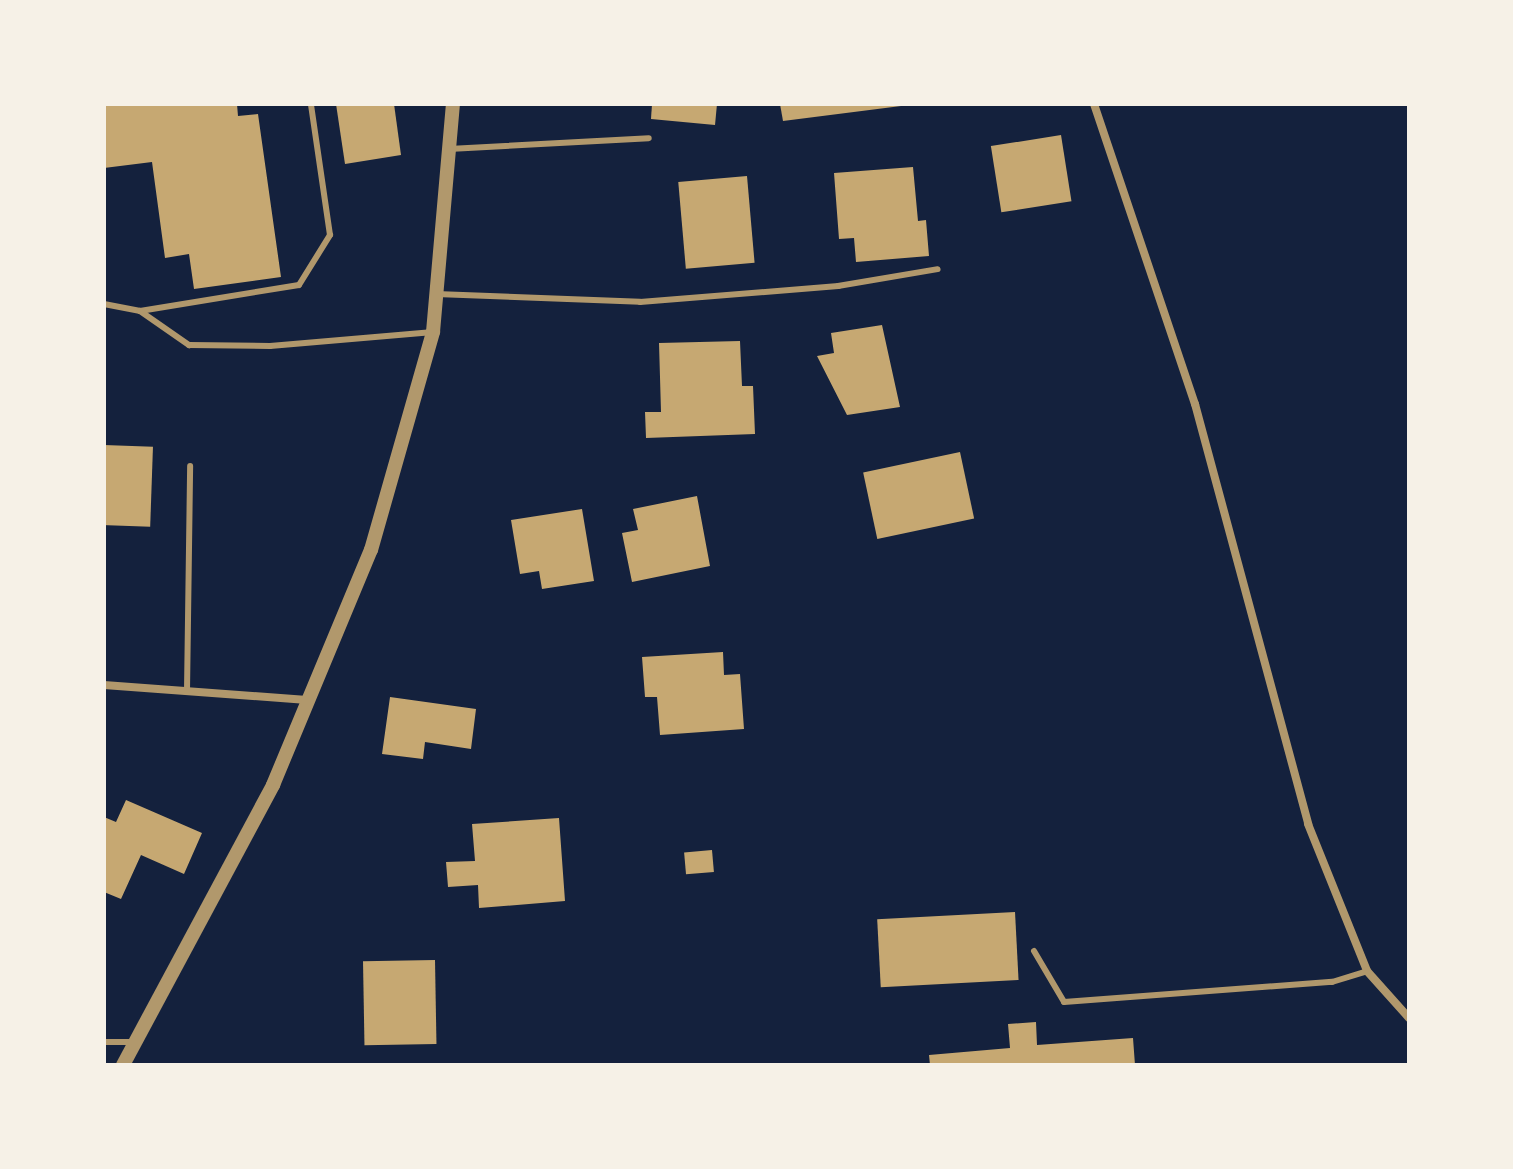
<!DOCTYPE html>
<html>
<head>
<meta charset="utf-8">
<style>
  body { margin:0 }
  #map { position:relative; width:1513px; height:1169px; overflow:hidden; background:#14213d; font-family:"Archivo Narrow",sans-serif }
  div>[style] { position:absolute }
  .building>* { inset:0; background:#c6a872; transform-origin:0 0 }
  .service>* { height:6px; margin:-3px; padding:0 3px; transform-origin:3px; border-radius:3px; background:#b1986c }
  .minor>* { height:8px; margin:-4px; padding:0 4px; transform-origin:4px; border-radius:4px; background:#b1986c }
  .tertiary>* { height:14px; margin:-7px; padding:0 7px; transform-origin:7px; border-radius:7px; background:#b1986c }
  span { translate:-50% -50%; white-space:nowrap; text-align:center; line-height:1.15; -webkit-text-stroke:7px #f6f1e7; paint-order:stroke }
  .frame { position:absolute; inset:0; border:106px solid #f6f1e7; pointer-events:none }
</style>
</head>
<body>
<div id="map">
  <div class="building">
    <i style="clip-path:polygon(104px 104px,237px 104px,238px 116px,258px 114px,281px 277px,194px 289px,189px 254px,165px 258px,152px 162px,104px 168px)"></i>
    <i style="clip-path:polygon(336px 104px,394px 104px,401px 155px,345px 164px)"></i>
    <i style="clip-path:polygon(652px 104px,717px 104px,715px 125px,651px 119px)"></i>
    <i style="clip-path:polygon(780px 104px,901px 104px,901px 106px,783px 121px)"></i>
    <i style="left:1061px;top:135px;width:67px;height:71px;rotate:81deg"></i>
    <i style="clip-path:polygon(913px 167px,918px 221px,926px 220px,929px 256px,856px 262px,854px 238px,839px 239px,834px 173px)"></i>
    <i style="left:747px;top:176px;width:87px;height:69px;rotate:85deg"></i>
    <i style="clip-path:polygon(882px 325px,900px 407px,847px 415px,817px 356px,834px 353px,831px 333px)"></i>
    <i style="clip-path:polygon(740px 341px,742px 386px,753px 386px,755px 434px,646px 438px,645px 412px,661px 412px,659px 343px)"></i>
    <i style="left:104px;top:445px;width:49px;height:80px;rotate:2deg"></i>
    <i style="left:960px;top:452px;width:68px;height:99px;rotate:78deg"></i>
    <i style="clip-path:polygon(697px 496px,710px 566px,632px 582px,622px 533px,638px 530px,633px 509px)"></i>
    <i style="clip-path:polygon(582px 509px,594px 581px,542px 589px,539px 571px,520px 574px,511px 520px)"></i>
    <i style="clip-path:polygon(723px 652px,724px 675px,740px 674px,744px 729px,660px 735px,657px 697px,645px 697px,642px 657px)"></i>
    <i style="clip-path:polygon(390px 697px,476px 709px,471px 749px,425px 742px,423px 759px,382px 754px)"></i>
    <i style="clip-path:polygon(126px 800px,202px 833px,184px 874px,141px 855px,121px 899px,104px 892px,104px 817px,116px 822px)"></i>
    <i style="clip-path:polygon(559px 818px,565px 901px,479px 908px,478px 885px,448px 887px,446px 862px,475px 861px,472px 824px)"></i>
    <i style="left:712px;top:850px;width:22px;height:28px;rotate:85deg"></i>
    <i style="left:1015px;top:912px;width:68px;height:138px;rotate:87deg"></i>
    <i style="left:435px;top:960px;width:84px;height:72px;rotate:89deg"></i>
    <i style="clip-path:polygon(1036px 1022px,1037px 1045px,1133px 1038px,1135px 1065px,930px 1065px,929px 1055px,1010px 1048px,1008px 1024px)"></i>
  </div>
  <div class="service">
    <i style="left:449px;top:149px;width:200px;rotate:-3.1deg"></i>
    <i style="left:436px;top:294px;width:204px;rotate:2.2deg"></i>
    <i style="left:640px;top:302px;width:199px;rotate:-4.6deg"></i>
    <i style="left:838px;top:286px;width:101px;rotate:-9.6deg"></i>
    <i style="left:104px;top:304px;width:37px;rotate:11deg"></i>
    <i style="left:140px;top:311px;width:161px;rotate:-9.3deg"></i>
    <i style="left:299px;top:285px;width:59px;rotate:-58.2deg"></i>
    <i style="left:330px;top:235px;width:132px;rotate:-98.3deg"></i>
    <i style="left:140px;top:311px;width:60px;rotate:34.8deg"></i>
    <i style="left:189px;top:345px;width:81px;rotate:0.7deg"></i>
    <i style="left:270px;top:346px;width:164px;rotate:-4.9deg"></i>
    <i style="left:187px;top:691px;width:225px;rotate:-89.2deg"></i>
    <i style="left:1034px;top:951px;width:59px;rotate:59.5deg"></i>
    <i style="left:1064px;top:1002px;width:269px;rotate:-4.3deg"></i>
    <i style="left:1332px;top:982px;width:37px;rotate:-17deg"></i>
    <i style="left:104px;top:1042px;width:28px"></i>
  </div>
  <div class="minor">
    <i style="left:1094px;top:104px;width:317px;rotate:71.4deg"></i>
    <i style="left:1195px;top:404px;width:435px;rotate:74.9deg"></i>
    <i style="left:1308px;top:824px;width:158px;rotate:68.1deg"></i>
    <i style="left:1367px;top:971px;width:63px;rotate:48.2deg"></i>
    <i style="left:104px;top:685px;width:207px;rotate:4.2deg"></i>
  </div>
  <div class="tertiary">
    <i style="left:123px;top:1065px;width:318px;rotate:-61.8deg"></i>
    <i style="left:273px;top:785px;width:255px;rotate:-67.4deg"></i>
    <i style="left:371px;top:550px;width:227px;rotate:-74.1deg"></i>
    <i style="left:433px;top:332px;width:229px;rotate:-85deg"></i>
  </div>
  <div class="frame"></div>
</div>
</body>
</html>
